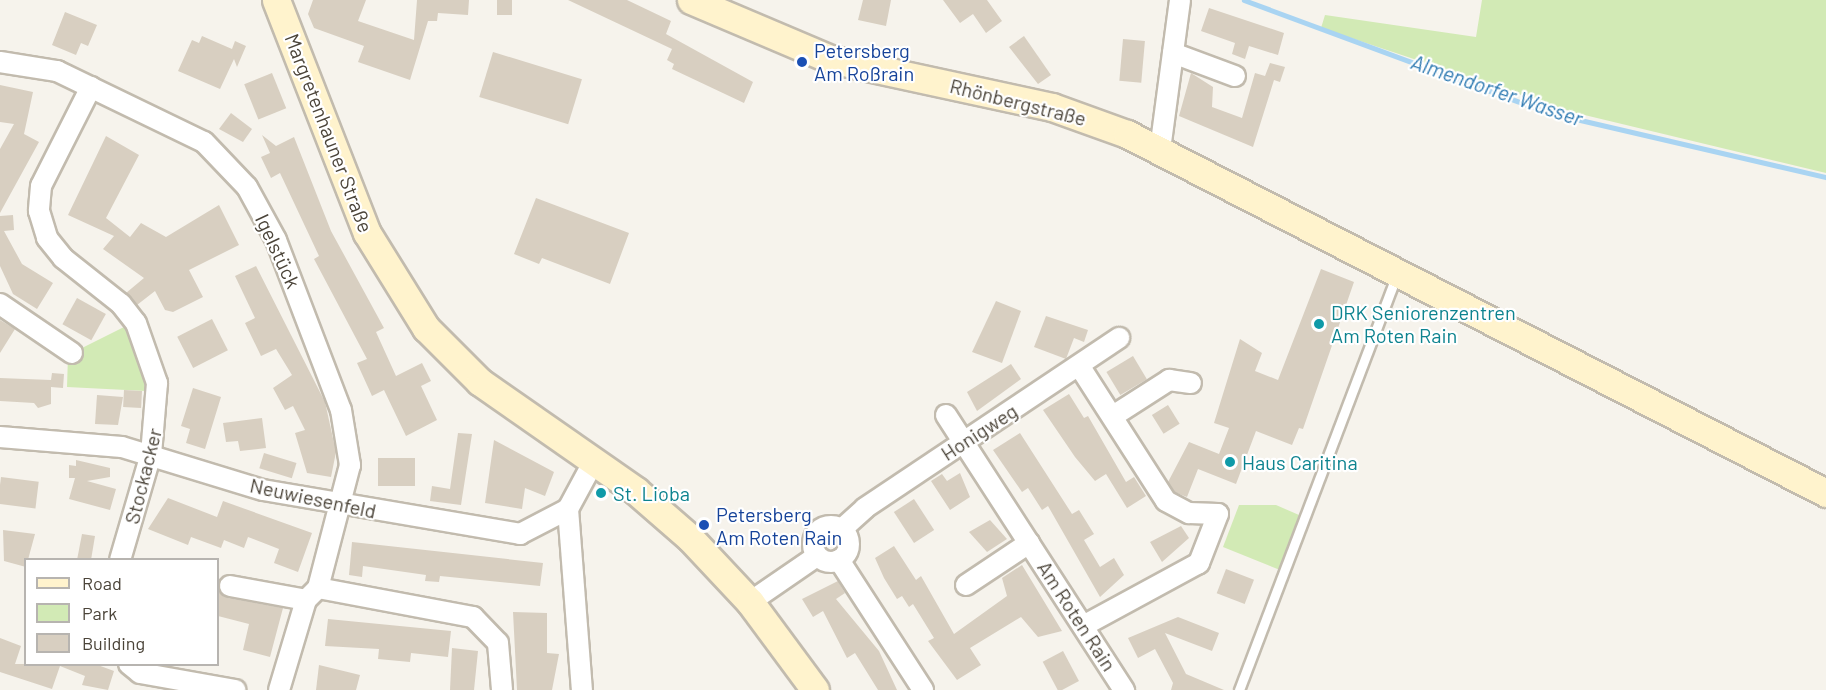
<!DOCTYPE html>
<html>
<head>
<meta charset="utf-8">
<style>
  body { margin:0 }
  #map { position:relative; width:1826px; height:690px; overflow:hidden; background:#f6f3ec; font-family:Barlow,sans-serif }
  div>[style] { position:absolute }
  .green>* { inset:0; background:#d2eab5 }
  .stream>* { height:4.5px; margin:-2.25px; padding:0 2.25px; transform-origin:2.25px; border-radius:2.25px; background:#a9d4f2 }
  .building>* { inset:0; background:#d8cfc1; transform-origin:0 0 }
  .roads { filter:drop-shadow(2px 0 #c2bbae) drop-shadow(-2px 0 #c2bbae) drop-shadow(0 2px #c2bbae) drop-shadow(0 -2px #c2bbae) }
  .lane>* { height:9px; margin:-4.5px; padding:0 4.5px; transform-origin:4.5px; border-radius:4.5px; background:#fff }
  .street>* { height:20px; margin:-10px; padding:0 10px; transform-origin:10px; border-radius:10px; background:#fff }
  .street>.ring { margin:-10px; padding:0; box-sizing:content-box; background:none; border:20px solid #fff; border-radius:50% }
  .secondary>* { height:27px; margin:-13.5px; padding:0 13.5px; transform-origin:13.5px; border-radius:13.5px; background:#fff3cd }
  .dots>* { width:16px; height:16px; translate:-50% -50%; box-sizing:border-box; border:3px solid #fff; border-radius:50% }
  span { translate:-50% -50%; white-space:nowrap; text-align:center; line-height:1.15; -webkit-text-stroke:4.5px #fff; paint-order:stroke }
  .transit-label { font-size:20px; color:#164399 }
  .left { translate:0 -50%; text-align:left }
  .street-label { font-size:20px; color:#4b4439 }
  .culture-label { font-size:20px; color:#0d838f }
  .water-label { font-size:21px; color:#2e7ab2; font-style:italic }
  .legend { position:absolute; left:24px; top:558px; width:195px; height:108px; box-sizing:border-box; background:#fff; border:2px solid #b7b4b0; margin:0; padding:8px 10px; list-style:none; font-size:18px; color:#4b4439 }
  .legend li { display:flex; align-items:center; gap:12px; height:30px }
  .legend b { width:30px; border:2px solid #b7b4b0 }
</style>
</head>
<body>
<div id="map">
  <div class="green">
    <i style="clip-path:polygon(1482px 0,1826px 0,1826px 173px,1572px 112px,1321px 28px,1325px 15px,1476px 37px)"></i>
    <i style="clip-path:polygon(124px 327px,138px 355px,146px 391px,67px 387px,68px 355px)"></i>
    <i style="clip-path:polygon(1239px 505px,1276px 505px,1299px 515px,1280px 570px,1223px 547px)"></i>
  </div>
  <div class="stream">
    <i style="left:1244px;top:0;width:322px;rotate:20.3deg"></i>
    <i style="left:1546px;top:112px;width:287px;rotate:13.1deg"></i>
  </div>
  <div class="building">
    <i style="clip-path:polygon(313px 0,366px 0,358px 21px,414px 40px,417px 0,469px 0,468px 15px,438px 13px,437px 21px,428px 21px,410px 80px,358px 62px,364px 46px,314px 28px,308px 14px)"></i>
    <i style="left:497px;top:0;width:15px;height:15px"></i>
    <i style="clip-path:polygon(568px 0,627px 0,671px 21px,666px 34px,753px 82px,744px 103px,672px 69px,674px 64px,667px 60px,672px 49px)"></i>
    <i style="clip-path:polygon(863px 0,891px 0,886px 26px,858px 20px)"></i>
    <i style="clip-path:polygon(943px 0,987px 0,1002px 21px,986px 33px,973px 14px,960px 23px)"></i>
    <i style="clip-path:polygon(1209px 8px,1284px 33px,1278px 55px,1249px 46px,1245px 59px,1232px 54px,1235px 43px,1201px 31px)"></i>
    <i style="clip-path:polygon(65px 12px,97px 25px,88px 46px,81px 43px,76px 55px,52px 45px)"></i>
    <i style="clip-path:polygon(202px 36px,232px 49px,235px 41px,246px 46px,237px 67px,234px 59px,220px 89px,178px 71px,192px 40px,199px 43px)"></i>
    <i style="clip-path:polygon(1024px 36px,1051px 75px,1038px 84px,1009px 47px)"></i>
    <i style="left:1123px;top:39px;width:22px;height:42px;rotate:5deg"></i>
    <i style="left:493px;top:52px;width:93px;height:47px;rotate:17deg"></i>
    <i style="clip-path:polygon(1270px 63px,1285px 67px,1280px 82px,1274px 80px,1253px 147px,1179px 116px,1191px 73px,1213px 87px,1212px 107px,1242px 118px,1255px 73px,1265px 76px)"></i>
    <i style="left:272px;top:73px;width:38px;height:30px;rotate:68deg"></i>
    <i style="clip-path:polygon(0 85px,33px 92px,24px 134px,39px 142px,0 213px,0 149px,14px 124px,0 122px)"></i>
    <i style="clip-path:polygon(231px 113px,252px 129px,243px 142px,219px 129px)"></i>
    <i style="clip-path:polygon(262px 135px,276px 146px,294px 137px,331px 231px,384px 328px,376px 332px,396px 376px,422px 363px,431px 381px,421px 386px,437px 420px,406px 436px,384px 390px,372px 396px,357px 363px,367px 359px,314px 259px,319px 256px,280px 173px,271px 178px,261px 157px,270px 153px)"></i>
    <i style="clip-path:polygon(106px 136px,139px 155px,106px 218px,130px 237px,141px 223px,166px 237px,219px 205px,239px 245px,189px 270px,203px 297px,173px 312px,165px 310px,155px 291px,137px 305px,126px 293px,144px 278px,103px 249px,114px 236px,68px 215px)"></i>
    <i style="clip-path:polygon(536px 198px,629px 233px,610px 284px,542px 258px,539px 264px,514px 254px)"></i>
    <i style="clip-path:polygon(13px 215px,14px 230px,4px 231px,22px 264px,53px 283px,37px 309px,13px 294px,0 266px,0 216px)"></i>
    <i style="clip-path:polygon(256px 266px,325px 402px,336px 452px,331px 477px,307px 473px,295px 433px,305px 430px,293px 406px,285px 410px,273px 388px,292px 375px,276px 349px,261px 356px,245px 323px,255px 318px,235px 276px)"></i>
    <i style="clip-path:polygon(1321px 269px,1354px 282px,1303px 429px,1299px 428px,1292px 445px,1256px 431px,1236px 484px,1198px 469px,1187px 497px,1174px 492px,1168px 482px,1189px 442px,1219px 454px,1229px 428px,1214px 423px,1240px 339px,1262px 353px,1255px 371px,1278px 380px)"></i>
    <i style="left:77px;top:298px;width:33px;height:30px;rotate:29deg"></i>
    <i style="clip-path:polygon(996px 301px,1021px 311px,1002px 363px,972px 352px)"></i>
    <i style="clip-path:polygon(1046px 316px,1088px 330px,1084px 342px,1074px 338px,1066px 359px,1034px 347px)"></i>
    <i style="left:212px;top:319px;width:35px;height:39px;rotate:63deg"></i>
    <i style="clip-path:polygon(0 320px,15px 329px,0 353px)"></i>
    <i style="left:1133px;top:356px;width:27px;height:31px;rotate:59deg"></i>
    <i style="clip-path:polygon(1011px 364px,1021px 379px,977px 411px,967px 392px)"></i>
    <i style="clip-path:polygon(52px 373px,64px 374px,63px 388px,51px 387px,51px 404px,38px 408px,34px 403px,0 401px,0 378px,51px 380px)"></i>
    <i style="clip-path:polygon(193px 388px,221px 397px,205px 449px,186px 443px,190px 429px,181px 426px)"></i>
    <i style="left:124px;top:390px;width:18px;height:17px;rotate:3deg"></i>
    <i style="clip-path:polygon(1069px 394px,1084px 418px,1088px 416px,1126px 482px,1134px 477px,1146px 496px,1127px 508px,1106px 474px,1095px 481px,1075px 457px,1043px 410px)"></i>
    <i style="clip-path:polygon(97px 395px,123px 397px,118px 425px,95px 424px)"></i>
    <i style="left:1168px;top:405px;width:22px;height:19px;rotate:58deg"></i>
    <i style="clip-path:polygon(262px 418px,266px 448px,240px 451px,238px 441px,226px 442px,223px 423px)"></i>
    <i style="clip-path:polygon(458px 433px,472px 434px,461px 505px,430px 501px,432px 486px,450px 489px)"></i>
    <i style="clip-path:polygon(1020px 433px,1072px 514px,1079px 510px,1094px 534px,1084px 540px,1100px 567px,1114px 558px,1124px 575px,1100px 597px,1048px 506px,1042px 510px,1028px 488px,1022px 492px,993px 450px)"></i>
    <i style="clip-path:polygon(494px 440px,554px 472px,545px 496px,525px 488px,522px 509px,485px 503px)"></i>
    <i style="left:264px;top:453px;width:34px;height:16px;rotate:17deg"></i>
    <i style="left:378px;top:458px;width:37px;height:28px"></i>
    <i style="clip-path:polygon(76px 460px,110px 468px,110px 477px,87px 481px,116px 489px,110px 510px,69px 499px,75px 478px,69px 478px,69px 465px,76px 466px)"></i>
    <i style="clip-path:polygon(960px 473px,970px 497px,950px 510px,931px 481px,942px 474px,947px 481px)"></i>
    <i style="left:1px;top:477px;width:38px;height:27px;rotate:7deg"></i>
    <i style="clip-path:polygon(168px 498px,217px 517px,223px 501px,312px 533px,298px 572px,274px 563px,279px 549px,248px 537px,244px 548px,224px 540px,221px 548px,191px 537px,188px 545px,148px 529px)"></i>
    <i style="left:914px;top:499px;width:37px;height:24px;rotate:57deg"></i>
    <i style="clip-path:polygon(990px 520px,1007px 539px,987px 552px,969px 532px)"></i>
    <i style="clip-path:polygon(1181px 526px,1189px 538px,1162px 562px,1150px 542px)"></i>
    <i style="clip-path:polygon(3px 530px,35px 534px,26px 567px,4px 561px)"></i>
    <i style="clip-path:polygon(82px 534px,95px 536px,91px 560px,77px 560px)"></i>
    <i style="clip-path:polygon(352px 542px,543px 563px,540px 586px,440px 576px,439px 582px,425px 581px,426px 575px,363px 566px,362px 577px,349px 575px)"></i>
    <i style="clip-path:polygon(894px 546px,916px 580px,921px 576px,954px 634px,1007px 596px,1002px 578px,1022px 565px,1062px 631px,1038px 637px,1021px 617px,970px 648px,981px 665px,957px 680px,928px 641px,934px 638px,913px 604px,909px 607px,902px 596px,897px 599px,884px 578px,875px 558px)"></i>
    <i style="left:1226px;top:569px;width:30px;height:26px;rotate:21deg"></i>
    <i style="clip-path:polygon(838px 581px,845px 593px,836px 599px,879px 651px,897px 690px,878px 690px,855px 653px,847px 658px,823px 611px,813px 617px,802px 599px)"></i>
    <i style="clip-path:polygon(218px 590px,228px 598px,283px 608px,270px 657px,243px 650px,249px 624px,218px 616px)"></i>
    <i style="clip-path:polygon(513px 612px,547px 613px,547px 653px,559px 654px,552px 690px,517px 690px)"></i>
    <i style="clip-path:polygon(1178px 617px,1219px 633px,1212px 651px,1165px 633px,1186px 674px,1224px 690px,1171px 690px,1173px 683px,1155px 649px,1138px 658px,1128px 638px)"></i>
    <i style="clip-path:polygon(328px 619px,451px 631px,448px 657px,411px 653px,410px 662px,378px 659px,379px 649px,325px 646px)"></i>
    <i style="clip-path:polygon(0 638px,21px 646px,15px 664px,95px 664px,114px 671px,108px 690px,82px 685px,85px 676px,60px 666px,52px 689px,0 672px)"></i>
    <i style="clip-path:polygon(452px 648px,478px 651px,474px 690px,450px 690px)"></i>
    <i style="left:1063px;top:651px;width:34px;height:23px;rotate:62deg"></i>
    <i style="clip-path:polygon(319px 665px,360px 675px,356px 690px,316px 690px)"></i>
  </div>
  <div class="roads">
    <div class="lane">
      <i style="left:1239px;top:690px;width:445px;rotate:-69.2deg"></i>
    </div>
    <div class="street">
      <i style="left:1173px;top:53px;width:66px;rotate:20.4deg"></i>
      <i style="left:0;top:62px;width:58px;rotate:9deg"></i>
      <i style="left:57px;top:71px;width:163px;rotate:25.8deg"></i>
      <i style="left:204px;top:142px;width:62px;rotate:46.3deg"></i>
      <i style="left:247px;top:187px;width:60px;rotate:61.3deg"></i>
      <i style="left:276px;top:240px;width:182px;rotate:69.1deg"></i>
      <i style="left:341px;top:410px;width:56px;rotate:80.7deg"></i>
      <i style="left:350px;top:465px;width:127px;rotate:104.6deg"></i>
      <i style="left:318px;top:588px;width:17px;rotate:135deg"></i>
      <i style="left:306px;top:600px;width:94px;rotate:106.7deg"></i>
      <i style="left:91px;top:87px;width:111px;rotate:116.8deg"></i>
      <i style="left:41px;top:186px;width:25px;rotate:95deg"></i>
      <i style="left:39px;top:211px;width:28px;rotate:73deg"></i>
      <i style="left:47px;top:238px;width:26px;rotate:51deg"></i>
      <i style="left:63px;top:258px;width:74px;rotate:38.4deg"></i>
      <i style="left:121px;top:304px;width:24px;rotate:52deg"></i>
      <i style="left:136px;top:323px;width:64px;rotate:70.7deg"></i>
      <i style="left:157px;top:383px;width:71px;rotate:94.8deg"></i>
      <i style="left:151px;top:454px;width:110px;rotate:106.3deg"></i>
      <i style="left:1160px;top:150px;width:151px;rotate:-82.4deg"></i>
      <i style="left:0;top:304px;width:87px;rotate:34.2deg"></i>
      <i style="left:1080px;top:367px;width:159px;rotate:57.3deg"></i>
      <i style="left:1166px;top:501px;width:26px;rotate:28deg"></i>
      <i style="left:1189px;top:513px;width:29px;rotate:2deg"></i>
      <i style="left:1218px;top:514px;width:53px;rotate:111.2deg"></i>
      <i style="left:1199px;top:563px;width:132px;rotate:151.5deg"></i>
      <i style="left:946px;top:415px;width:328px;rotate:57.1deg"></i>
      <i style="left:1113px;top:416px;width:67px;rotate:-32.7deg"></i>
      <i style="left:1169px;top:380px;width:22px;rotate:8deg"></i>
      <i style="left:0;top:437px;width:122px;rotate:4.7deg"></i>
      <i style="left:122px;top:447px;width:147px;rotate:17deg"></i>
      <i style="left:263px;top:490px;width:261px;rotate:9.7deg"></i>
      <i style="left:520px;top:534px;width:54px;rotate:-27.5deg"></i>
      <i style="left:568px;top:509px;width:55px;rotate:-61.6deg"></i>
      <i style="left:568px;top:509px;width:182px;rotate:85.6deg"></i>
      <i class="ring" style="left:813px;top:526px;width:16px;height:16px"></i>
      <i style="left:842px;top:529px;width:31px;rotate:-42deg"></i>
      <i style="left:865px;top:508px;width:306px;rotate:-33.8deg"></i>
      <i style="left:839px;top:560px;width:155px;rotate:57.1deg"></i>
      <i style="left:966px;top:585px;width:76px;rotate:-33.7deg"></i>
      <i style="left:230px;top:586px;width:77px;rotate:10.4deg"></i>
      <i style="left:318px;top:588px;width:158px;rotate:10.6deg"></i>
      <i style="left:473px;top:617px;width:36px;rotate:46deg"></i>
      <i style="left:498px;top:643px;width:47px;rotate:85.1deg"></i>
      <i style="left:750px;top:602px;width:81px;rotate:-34.5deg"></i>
      <i style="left:129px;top:664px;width:14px;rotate:39deg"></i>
      <i style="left:140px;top:673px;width:97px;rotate:10.1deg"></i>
    </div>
    <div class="secondary">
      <i style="left:276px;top:0;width:250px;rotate:68.7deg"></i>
      <i style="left:367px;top:233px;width:112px;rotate:58.2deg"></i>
      <i style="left:426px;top:328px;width:76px;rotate:45deg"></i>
      <i style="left:480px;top:382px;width:190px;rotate:34.9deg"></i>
      <i style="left:636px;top:491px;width:72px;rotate:41deg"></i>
      <i style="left:690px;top:538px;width:88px;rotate:46.8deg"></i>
      <i style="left:750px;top:602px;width:109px;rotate:53.5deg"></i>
      <i style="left:691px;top:0;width:151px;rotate:23deg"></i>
      <i style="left:830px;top:59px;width:227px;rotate:12.2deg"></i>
      <i style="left:1052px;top:107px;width:80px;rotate:19.8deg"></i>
      <i style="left:1127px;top:134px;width:786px;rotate:27.18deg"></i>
    </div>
  </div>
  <div class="dots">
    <i style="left:802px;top:62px;background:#1a4fb4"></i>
    <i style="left:1319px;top:324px;background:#0f9aa8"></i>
    <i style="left:1230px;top:462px;background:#0f9aa8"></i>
    <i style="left:601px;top:493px;background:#0f9aa8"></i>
    <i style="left:704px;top:525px;background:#1a4fb4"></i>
  </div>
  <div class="transit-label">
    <span class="left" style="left:814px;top:62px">Petersberg<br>Am Roßrain</span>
    <span class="left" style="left:716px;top:526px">Petersberg<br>Am Roten Rain</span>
  </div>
  <div class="street-label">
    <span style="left:1018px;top:102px;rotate:14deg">Rhönbergstraße</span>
    <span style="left:329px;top:133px;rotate:69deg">Margretenhauner Straße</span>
    <span style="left:278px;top:251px;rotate:65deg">Igelstück</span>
    <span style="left:979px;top:432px;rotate:-33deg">Honigweg</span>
    <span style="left:143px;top:476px;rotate:-76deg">Stockacker</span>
    <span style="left:313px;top:498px;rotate:12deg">Neuwiesenfeld</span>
    <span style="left:1077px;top:616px;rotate:57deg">Am Roten Rain</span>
  </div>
  <div class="culture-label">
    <span class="left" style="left:1331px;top:324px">DRK Seniorenzentren<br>Am Roten Rain</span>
    <span class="left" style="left:1242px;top:462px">Haus Caritina</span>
    <span class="left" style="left:613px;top:493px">St. Lioba</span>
  </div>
  <div class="water-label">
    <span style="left:1497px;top:90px;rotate:19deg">Almendorfer Wasser</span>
  </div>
  <ul class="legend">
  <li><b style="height:8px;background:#fff3cd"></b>Road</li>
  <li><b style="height:16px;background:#d2eab5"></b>Park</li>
  <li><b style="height:16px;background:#d8cfc1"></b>Building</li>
  </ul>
</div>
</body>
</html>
